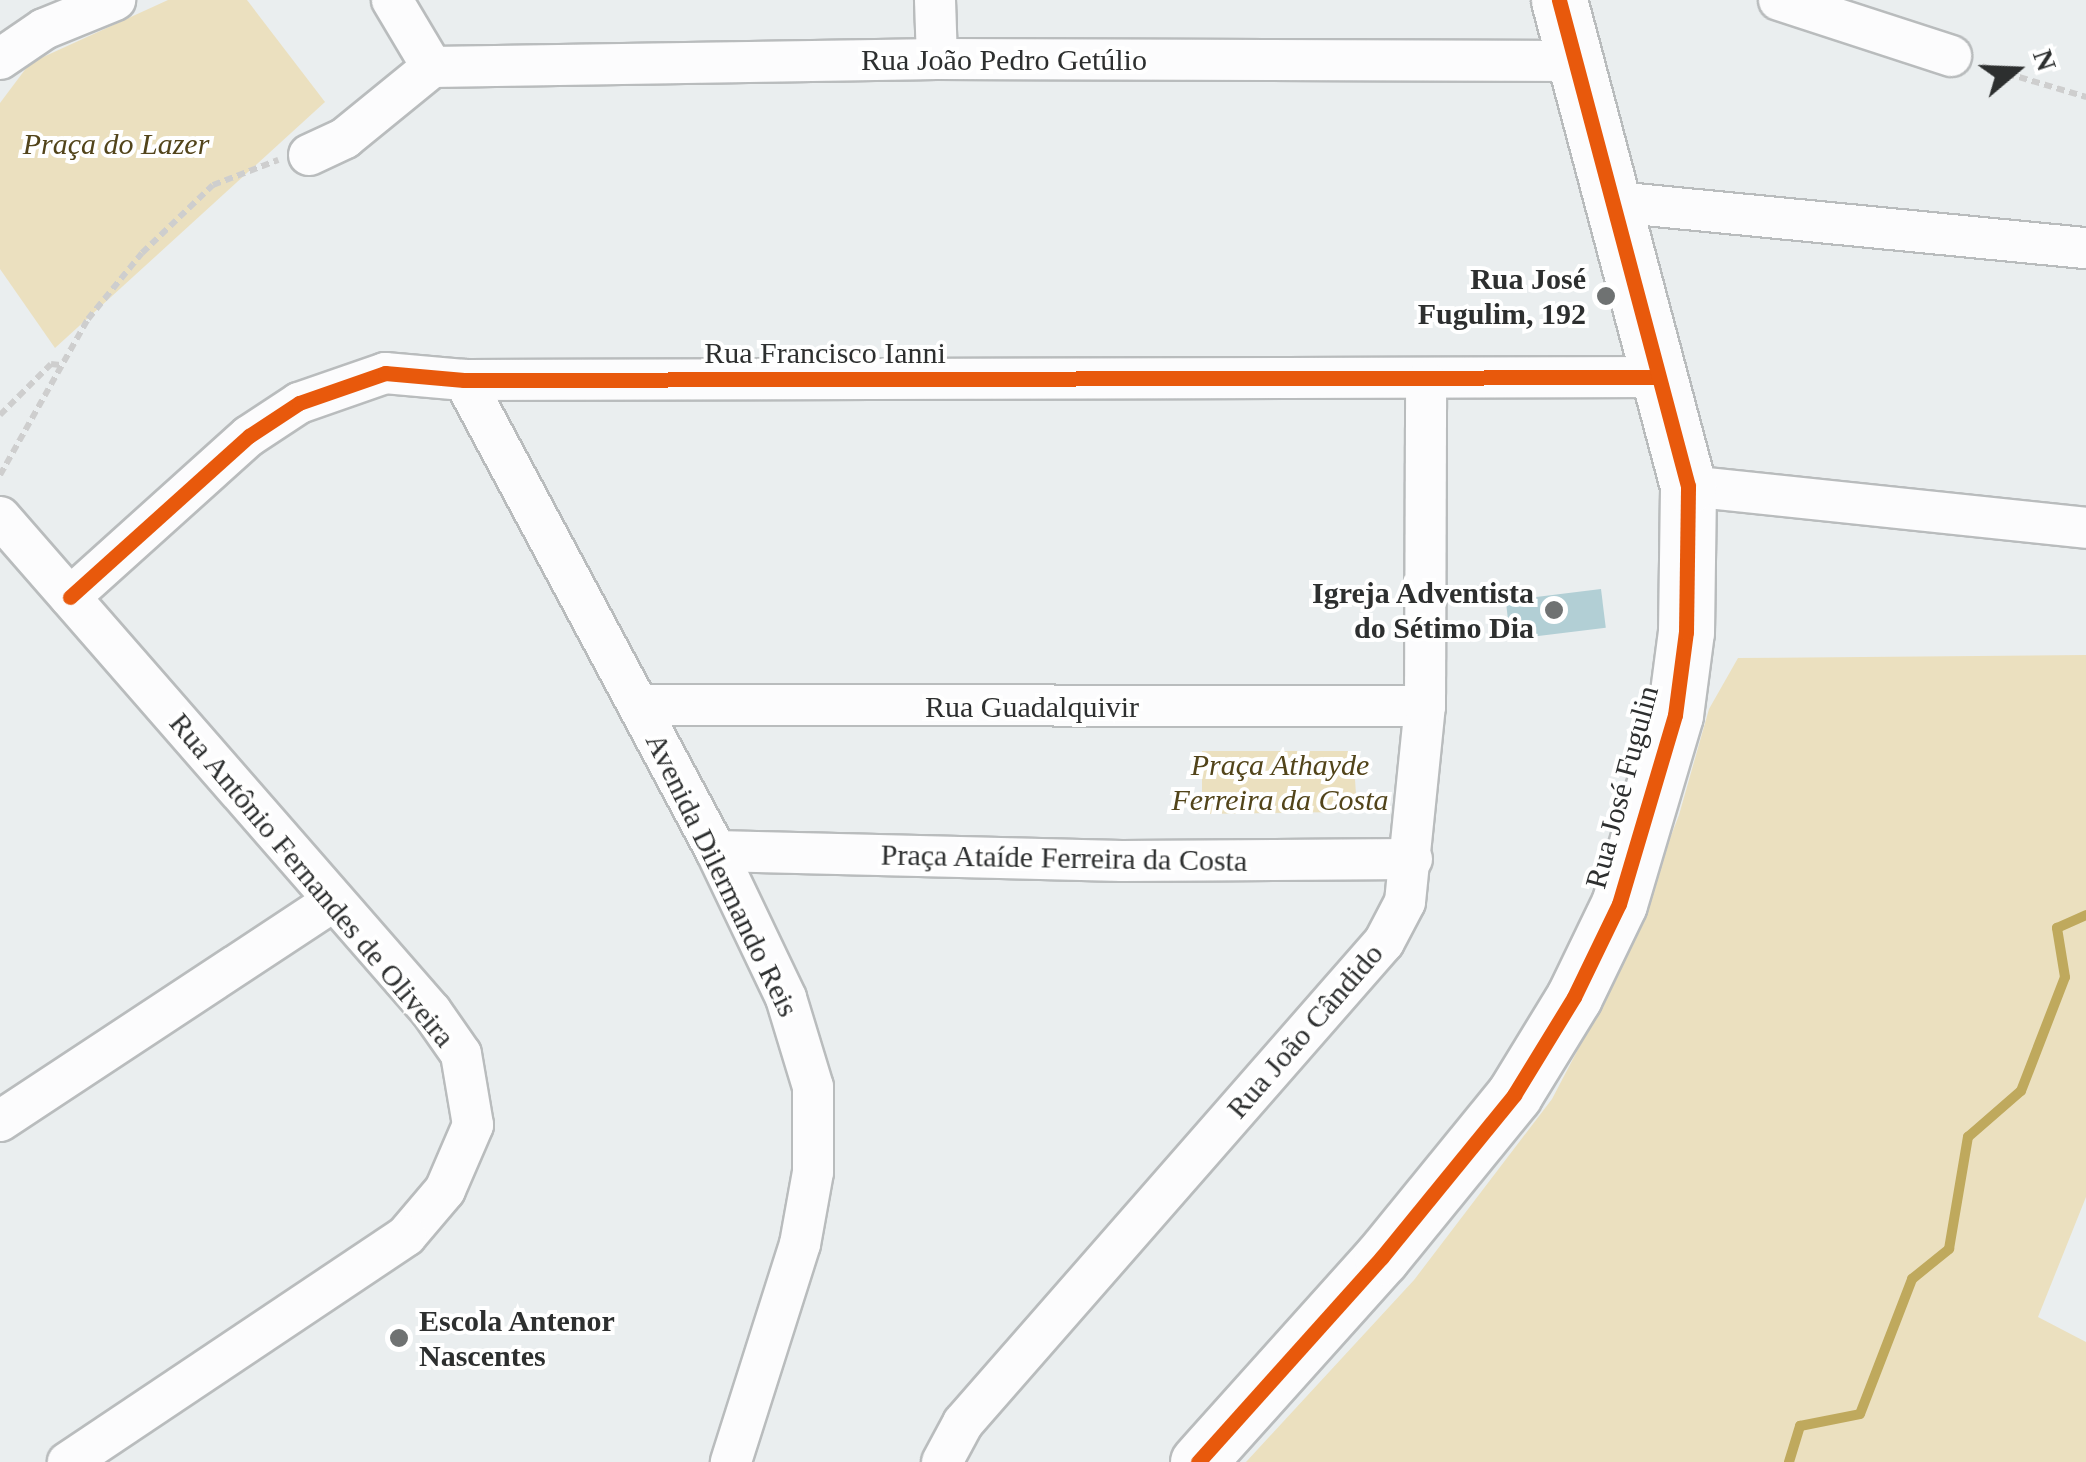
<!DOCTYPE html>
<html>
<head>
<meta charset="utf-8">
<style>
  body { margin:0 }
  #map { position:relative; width:2086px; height:1462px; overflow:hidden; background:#eaeeef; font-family:"Times New Roman",serif }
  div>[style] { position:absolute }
  .green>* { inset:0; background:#ebe0bf }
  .stream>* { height:10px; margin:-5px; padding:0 5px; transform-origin:5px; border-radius:5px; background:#bfa95d }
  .building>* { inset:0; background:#b2cfd5; transform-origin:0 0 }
  .path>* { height:6px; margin-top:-3px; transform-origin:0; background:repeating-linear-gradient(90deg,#cecece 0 8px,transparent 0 13px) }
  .roads { filter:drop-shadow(2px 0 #b9bcbd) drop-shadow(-2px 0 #b9bcbd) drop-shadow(0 2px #b9bcbd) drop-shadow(0 -2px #b9bcbd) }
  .street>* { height:40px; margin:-20px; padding:0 20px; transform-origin:20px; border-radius:20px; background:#fcfcfd }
  .secondary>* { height:55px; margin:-27.5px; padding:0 27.5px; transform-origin:27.5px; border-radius:27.5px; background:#fcfcfd }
  .cycleway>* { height:15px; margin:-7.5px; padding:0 7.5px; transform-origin:7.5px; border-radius:7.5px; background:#e8590c }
  .dots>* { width:28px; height:28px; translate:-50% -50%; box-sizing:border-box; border:5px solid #fff; border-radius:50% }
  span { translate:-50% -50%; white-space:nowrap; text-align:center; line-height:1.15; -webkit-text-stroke:8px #fff; paint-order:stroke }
  .street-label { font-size:30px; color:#2d2f2f }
  .park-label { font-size:30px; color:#52441a; font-style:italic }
  .poi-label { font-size:30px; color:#2d2f2f; font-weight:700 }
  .right { translate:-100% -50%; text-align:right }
  .left { translate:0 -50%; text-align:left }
  .north { position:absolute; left:1966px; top:20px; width:100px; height:100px; -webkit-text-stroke:8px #fff; paint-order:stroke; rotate:71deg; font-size:28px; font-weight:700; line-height:40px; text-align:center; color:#2d2f2f }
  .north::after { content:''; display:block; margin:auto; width:35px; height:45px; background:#2d2f2f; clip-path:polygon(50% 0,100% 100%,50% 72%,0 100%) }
</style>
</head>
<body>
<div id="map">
  <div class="green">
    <i style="clip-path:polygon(168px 0,247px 0,325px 102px,55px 348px,0 269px,0 103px,30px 63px)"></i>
    <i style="clip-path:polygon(2086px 655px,2086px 1197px,2038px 1317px,2086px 1342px,2086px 1462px,1246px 1462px,1414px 1280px,1552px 1099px,1618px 973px,1679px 815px,1709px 709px,1738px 658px)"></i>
    <i style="clip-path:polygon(1202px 751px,1353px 751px,1356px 794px,1340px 812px,1202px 814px)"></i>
  </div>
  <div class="stream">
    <i style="left:1789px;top:1462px;width:38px;rotate:-73deg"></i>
    <i style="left:1800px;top:1426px;width:61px;rotate:-11.3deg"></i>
    <i style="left:1860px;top:1414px;width:145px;rotate:-68.9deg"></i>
    <i style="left:1912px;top:1279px;width:48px;rotate:-39deg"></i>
    <i style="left:1949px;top:1249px;width:114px;rotate:-80.4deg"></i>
    <i style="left:1968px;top:1137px;width:70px;rotate:-41deg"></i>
    <i style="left:2021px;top:1091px;width:122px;rotate:-68.9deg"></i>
    <i style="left:2065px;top:977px;width:50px;rotate:-99.3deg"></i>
    <i style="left:2057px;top:928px;width:32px;rotate:-24deg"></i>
  </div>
  <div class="building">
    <i style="left:1601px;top:589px;width:39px;height:96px;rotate:83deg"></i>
  </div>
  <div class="path">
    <i style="left:1982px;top:66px;width:109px;rotate:16.6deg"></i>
    <i style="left:0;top:415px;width:72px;rotate:-45deg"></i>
    <i style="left:51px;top:364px;width:9px;rotate:6deg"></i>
    <i style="left:0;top:475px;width:179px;rotate:-60.6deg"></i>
    <i style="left:88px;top:319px;width:85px;rotate:-50.7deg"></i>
    <i style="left:142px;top:253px;width:98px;rotate:-43.8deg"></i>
    <i style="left:213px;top:185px;width:70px;rotate:-21deg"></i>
  </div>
  <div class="roads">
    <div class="street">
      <i style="left:392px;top:0;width:78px;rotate:59.2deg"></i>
      <i style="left:935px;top:0;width:59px;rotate:88.1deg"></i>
      <i style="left:1779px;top:0;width:181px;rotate:18deg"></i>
      <i style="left:0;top:59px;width:53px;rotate:-34.3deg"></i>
      <i style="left:44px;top:29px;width:77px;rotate:-22.2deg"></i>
      <i style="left:432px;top:67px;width:505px;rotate:-0.91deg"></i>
      <i style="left:937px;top:59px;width:639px;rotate:0.18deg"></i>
      <i style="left:309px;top:155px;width:40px;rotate:-25deg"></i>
      <i style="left:345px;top:138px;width:112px;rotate:-39.2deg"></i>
      <i style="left:1615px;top:202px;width:473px;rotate:5.6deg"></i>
      <i style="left:464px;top:380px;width:534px;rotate:61.85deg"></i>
      <i style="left:716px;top:851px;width:163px;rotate:64.5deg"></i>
      <i style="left:786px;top:998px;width:93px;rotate:73.1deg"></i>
      <i style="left:813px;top:1087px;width:85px;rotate:90deg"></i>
      <i style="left:813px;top:1172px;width:73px;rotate:100.2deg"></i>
      <i style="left:800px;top:1244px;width:229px;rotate:107.6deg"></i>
      <i style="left:1688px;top:486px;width:400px;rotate:6deg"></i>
      <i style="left:0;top:517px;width:656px;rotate:48.9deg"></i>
      <i style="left:431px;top:1011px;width:52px;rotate:55.1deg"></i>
      <i style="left:461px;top:1054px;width:72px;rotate:80.4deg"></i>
      <i style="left:473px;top:1125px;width:71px;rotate:113.3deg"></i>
      <i style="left:445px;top:1190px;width:60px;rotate:130.3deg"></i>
      <i style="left:406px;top:1236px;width:407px;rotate:146.2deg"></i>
      <i style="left:70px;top:597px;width:241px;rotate:-42deg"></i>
      <i style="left:249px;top:436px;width:60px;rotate:-33.4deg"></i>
      <i style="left:299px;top:403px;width:91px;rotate:-19.2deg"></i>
      <i style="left:385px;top:373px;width:79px;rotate:5.1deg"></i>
      <i style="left:464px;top:380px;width:1194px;rotate:-0.14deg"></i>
      <i style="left:640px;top:705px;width:785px;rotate:0.07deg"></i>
      <i style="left:716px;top:851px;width:406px;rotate:1.4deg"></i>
      <i style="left:1122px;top:861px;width:290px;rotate:-0.4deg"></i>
      <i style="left:0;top:1121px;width:400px;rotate:-33.4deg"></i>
      <i style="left:942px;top:1462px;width:44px;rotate:-61.7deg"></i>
      <i style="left:963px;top:1423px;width:639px;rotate:-48.81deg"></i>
      <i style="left:1384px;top:942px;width:45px;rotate:-62.3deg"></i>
      <i style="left:1405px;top:902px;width:197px;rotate:-84.2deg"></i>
      <i style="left:1425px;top:706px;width:324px;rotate:-89.8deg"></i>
    </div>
    <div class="secondary">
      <i style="left:1198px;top:1462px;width:275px;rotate:-48.1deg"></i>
      <i style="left:1382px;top:1257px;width:209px;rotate:-50.8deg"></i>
      <i style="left:1514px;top:1095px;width:115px;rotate:-58.5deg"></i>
      <i style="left:1574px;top:997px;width:103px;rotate:-64.2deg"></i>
      <i style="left:1619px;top:904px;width:197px;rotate:-73.5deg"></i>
      <i style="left:1675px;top:715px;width:84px;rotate:-82.5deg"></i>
      <i style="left:1686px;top:632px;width:146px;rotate:-89.2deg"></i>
      <i style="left:1688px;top:486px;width:503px;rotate:-104.87deg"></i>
    </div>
  </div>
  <div class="cycleway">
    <i style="left:70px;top:597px;width:241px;rotate:-42deg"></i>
    <i style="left:249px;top:436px;width:60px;rotate:-33.4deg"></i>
    <i style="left:299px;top:403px;width:91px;rotate:-19.2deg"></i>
    <i style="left:385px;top:373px;width:79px;rotate:5.1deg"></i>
    <i style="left:464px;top:380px;width:1194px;rotate:-0.14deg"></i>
    <i style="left:1198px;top:1462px;width:275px;rotate:-48.1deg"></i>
    <i style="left:1382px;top:1257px;width:209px;rotate:-50.8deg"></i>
    <i style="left:1514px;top:1095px;width:115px;rotate:-58.5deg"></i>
    <i style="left:1574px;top:997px;width:103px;rotate:-64.2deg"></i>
    <i style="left:1619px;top:904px;width:197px;rotate:-73.5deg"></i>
    <i style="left:1675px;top:715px;width:84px;rotate:-82.5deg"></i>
    <i style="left:1686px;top:632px;width:146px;rotate:-89.2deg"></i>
    <i style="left:1688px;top:486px;width:503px;rotate:-104.87deg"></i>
  </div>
  <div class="dots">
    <i style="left:1606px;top:296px;background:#6f7272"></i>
    <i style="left:1554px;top:610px;background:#6f7272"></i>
    <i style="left:399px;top:1338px;background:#6f7272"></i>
  </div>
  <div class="street-label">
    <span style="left:1004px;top:60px">Rua João Pedro Getúlio</span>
    <span style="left:825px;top:353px">Rua Francisco Ianni</span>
    <span style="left:1032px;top:707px">Rua Guadalquivir</span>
    <span style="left:1622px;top:787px;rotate:-75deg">Rua José Fugulin</span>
    <span style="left:1064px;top:858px;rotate:1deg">Praça Ataíde Ferreira da Costa</span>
    <span style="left:722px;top:875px;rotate:64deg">Avenida Dilermando Reis</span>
    <span style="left:312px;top:880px;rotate:50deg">Rua Antônio Fernandes de Oliveira</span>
    <span style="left:1305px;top:1031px;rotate:-49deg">Rua João Cândido</span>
  </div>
  <div class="park-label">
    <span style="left:116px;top:144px">Praça do Lazer</span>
    <span style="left:1280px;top:782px">Praça Athayde<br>Ferreira da Costa</span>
  </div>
  <div class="poi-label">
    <span class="right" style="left:1586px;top:296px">Rua José<br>Fugulim, 192</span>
    <span class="right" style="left:1534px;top:610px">Igreja Adventista<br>do Sétimo Dia</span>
    <span class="left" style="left:419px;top:1338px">Escola Antenor<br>Nascentes</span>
  </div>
  <div class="north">N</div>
</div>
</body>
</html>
